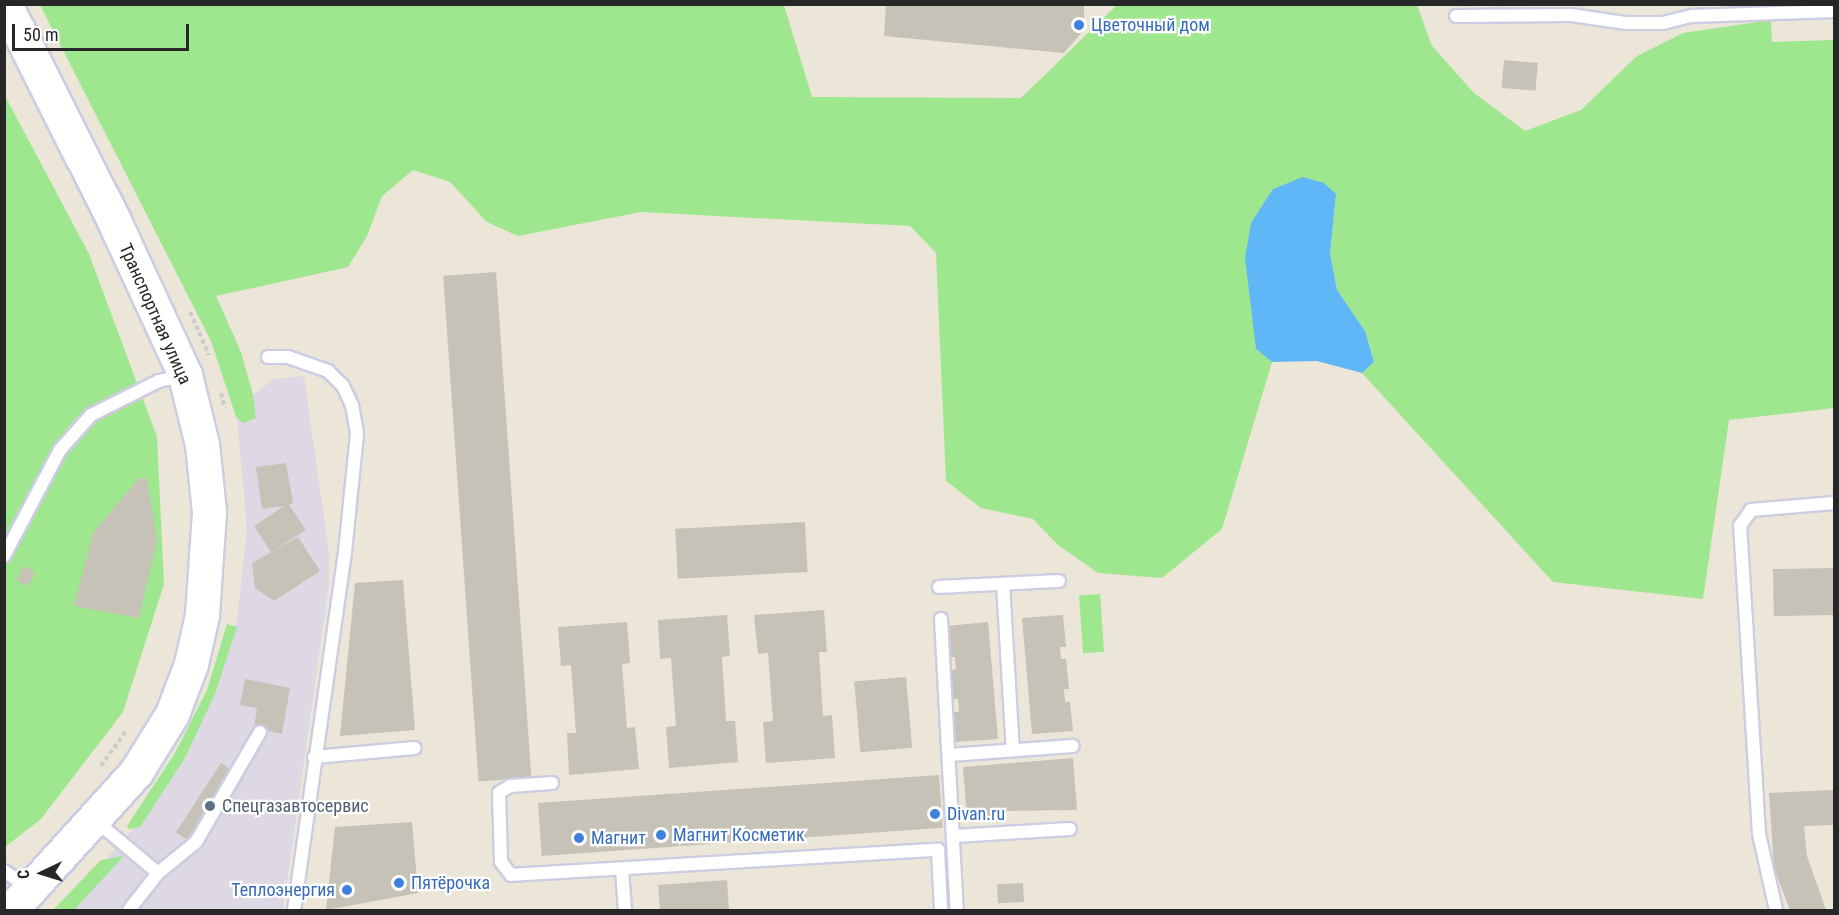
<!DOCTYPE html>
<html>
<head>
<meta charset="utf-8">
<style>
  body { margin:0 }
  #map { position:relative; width:1839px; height:915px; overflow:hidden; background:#ebe6d7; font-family:"Roboto Condensed",sans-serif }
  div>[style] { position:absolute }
  .industrial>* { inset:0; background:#ddd8e3 }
  .green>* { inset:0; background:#9ee78e; transform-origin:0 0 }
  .water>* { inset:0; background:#5fb7f8 }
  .building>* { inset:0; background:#c6c2b7; transform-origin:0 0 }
  .path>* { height:4px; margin-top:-2px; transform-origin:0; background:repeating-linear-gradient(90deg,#cbcbcb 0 4.5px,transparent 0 7.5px) }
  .roads { filter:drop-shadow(2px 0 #cccde2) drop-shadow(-2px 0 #cccde2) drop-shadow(0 2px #cccde2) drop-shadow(0 -2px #cccde2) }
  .service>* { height:12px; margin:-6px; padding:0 6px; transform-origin:6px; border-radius:6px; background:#fff }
  .secondary>* { height:33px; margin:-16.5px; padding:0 16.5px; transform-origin:16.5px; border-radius:16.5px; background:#fff }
  .dots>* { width:16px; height:16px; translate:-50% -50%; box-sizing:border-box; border:3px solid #fff; border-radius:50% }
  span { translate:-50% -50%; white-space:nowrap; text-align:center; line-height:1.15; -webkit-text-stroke:4.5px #fff; paint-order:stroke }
  .shop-label { font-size:18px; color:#366cbe }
  .left { translate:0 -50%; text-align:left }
  .right { translate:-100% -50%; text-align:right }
  .street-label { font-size:18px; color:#272727 }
  .service-label { font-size:18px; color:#4e5e75 }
  .frame { position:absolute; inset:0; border:6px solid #272727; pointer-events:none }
  .north { position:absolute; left:12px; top:843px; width:60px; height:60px; -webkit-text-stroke:4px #fff; paint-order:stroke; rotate:266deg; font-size:16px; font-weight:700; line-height:24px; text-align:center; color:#272727 }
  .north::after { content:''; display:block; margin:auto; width:21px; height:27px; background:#272727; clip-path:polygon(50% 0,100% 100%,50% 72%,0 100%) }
  .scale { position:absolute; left:12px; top:24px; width:177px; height:27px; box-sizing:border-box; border:3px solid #272727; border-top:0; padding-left:8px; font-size:18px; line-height:21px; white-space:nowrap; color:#272727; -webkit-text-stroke:4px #fff; paint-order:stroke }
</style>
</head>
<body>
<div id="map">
  <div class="industrial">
    <i style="clip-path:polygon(304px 376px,329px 553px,329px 584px,283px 910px,61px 910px,138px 823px,195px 730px,237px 620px,247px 530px,235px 394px,253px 395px,274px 379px)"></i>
  </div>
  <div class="green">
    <i style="clip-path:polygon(40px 5px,784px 5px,812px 97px,1021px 98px,1117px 5px,1417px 5px,1432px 46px,1474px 93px,1525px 131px,1581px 110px,1637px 56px,1683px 33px,1771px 20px,1772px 42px,1834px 40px,1834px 408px,1729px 420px,1703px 599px,1553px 582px,1362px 373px,1374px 362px,1365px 331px,1337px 290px,1330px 254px,1336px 194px,1255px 318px,1256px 349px,1272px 362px,1222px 529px,1162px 578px,1098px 573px,1058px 545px,1033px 519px,981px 508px,946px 481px,936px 253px,910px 226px,641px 212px,518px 236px,487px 222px,450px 182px,413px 170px,382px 196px,367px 236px,348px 267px,216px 296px,241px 352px,253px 395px,256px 418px,243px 423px,236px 417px,211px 341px)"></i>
    <i style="clip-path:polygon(4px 94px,89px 254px,157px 437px,164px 584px,123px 712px,41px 819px,5px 847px)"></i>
    <i style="left:1100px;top:594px;width:58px;height:21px;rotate:86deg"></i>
    <i style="clip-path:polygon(227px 624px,237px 627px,215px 694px,185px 758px,140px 827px,129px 829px,127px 826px,175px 753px,207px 690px)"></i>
    <i style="clip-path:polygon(124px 856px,74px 910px,53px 910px,101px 860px)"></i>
  </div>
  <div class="water">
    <i style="clip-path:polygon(1303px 177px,1324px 183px,1336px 194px,1330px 254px,1337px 290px,1365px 331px,1374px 362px,1362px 373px,1317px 361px,1272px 362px,1256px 349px,1245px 258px,1251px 223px,1273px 189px)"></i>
  </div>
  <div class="building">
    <i style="clip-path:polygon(911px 4px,1084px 4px,1084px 30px,1064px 53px,884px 36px,886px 5px)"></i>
    <i style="left:1504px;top:60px;width:34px;height:28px;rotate:5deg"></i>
    <i style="left:496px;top:272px;width:507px;height:53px;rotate:86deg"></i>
    <i style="clip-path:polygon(286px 463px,293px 503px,289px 505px,306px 530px,271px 552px,254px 526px,284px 506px,262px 509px,256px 467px)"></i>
    <i style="clip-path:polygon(139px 478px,147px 479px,157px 539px,139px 618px,74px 606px,93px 533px)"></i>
    <i style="left:805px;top:522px;width:50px;height:130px;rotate:87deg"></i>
    <i style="clip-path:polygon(298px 537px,320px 571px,274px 601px,255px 588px,252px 563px)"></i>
    <i style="left:24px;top:566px;width:13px;height:16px;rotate:29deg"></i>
    <i style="left:1833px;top:568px;width:47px;height:60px;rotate:89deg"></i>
    <i style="clip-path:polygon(403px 580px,415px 730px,340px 736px,355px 583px)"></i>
    <i style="clip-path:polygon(824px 610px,827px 652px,819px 652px,823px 716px,832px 715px,835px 758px,766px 763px,763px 722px,773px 721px,768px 653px,758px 654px,754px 615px)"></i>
    <i style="clip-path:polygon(727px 615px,730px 656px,722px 657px,726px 721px,735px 721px,738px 762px,669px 768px,666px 727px,676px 726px,671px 658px,660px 659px,658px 620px)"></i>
    <i style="clip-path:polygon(1063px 615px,1066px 647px,1060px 647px,1061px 659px,1066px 659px,1069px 689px,1064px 689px,1065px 702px,1070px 702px,1073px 731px,1032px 734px,1022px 618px)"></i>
    <i style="clip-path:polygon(627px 622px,630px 663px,622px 664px,627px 728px,635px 727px,639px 769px,569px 775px,567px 733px,576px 733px,571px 665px,561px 666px,558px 627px)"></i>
    <i style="clip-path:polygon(988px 622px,998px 739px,956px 742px,954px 712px,959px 712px,958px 699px,953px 699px,951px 670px,956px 669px,955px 657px,950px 657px,947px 626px)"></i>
    <i style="left:906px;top:677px;width:71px;height:52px;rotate:85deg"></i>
    <i style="clip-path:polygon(245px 679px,290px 688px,282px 734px,254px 728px,257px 708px,240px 705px)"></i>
    <i style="clip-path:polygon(1073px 758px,1077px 810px,1005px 811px,1006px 816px,967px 819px,963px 767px)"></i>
    <i style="left:221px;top:763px;width:27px;height:83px;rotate:33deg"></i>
    <i style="left:939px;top:775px;width:53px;height:402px;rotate:86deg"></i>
    <i style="clip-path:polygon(1834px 790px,1834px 825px,1804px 826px,1807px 856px,1826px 910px,1790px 910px,1774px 868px,1769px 793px)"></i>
    <i style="clip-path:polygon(412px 822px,418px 893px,326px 910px,335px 827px)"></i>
    <i style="clip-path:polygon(727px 880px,729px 910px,660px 910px,658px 885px)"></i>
    <i style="left:1023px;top:883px;width:19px;height:26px;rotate:87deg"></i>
  </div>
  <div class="path">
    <i style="left:190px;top:312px;width:47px;rotate:66.2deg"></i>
    <i style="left:221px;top:393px;width:16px;rotate:76deg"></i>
    <i style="left:101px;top:766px;width:43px;rotate:-54.5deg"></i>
  </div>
  <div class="roads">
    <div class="service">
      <i style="left:1456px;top:16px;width:115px;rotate:-0.5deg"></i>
      <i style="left:1571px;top:15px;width:56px;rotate:8.3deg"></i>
      <i style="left:1626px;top:23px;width:37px"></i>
      <i style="left:1663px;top:23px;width:30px;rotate:-14deg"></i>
      <i style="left:1692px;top:16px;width:142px;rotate:-2deg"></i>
      <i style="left:268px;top:357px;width:20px"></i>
      <i style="left:288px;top:357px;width:42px;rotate:19.3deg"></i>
      <i style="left:328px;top:371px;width:21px;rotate:45deg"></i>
      <i style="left:343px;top:386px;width:21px;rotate:65deg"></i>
      <i style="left:352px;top:405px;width:29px;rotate:80deg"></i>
      <i style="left:357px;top:434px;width:119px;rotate:95.8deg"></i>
      <i style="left:345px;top:552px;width:362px;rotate:98.1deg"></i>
      <i style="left:4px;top:556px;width:120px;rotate:-62.2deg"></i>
      <i style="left:60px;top:450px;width:47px;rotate:-48.5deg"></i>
      <i style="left:91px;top:415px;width:76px;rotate:-26.6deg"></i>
      <i style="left:159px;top:381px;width:26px;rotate:-13deg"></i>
      <i style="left:1003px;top:584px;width:166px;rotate:86.6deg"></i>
      <i style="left:939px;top:587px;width:120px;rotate:-2.9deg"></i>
      <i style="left:941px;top:619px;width:291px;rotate:86.9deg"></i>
      <i style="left:949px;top:755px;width:124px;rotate:-4.2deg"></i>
      <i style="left:314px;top:757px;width:101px;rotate:-5.1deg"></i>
      <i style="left:552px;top:783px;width:42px;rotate:175.9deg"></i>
      <i style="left:510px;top:786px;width:13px;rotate:148deg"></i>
      <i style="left:499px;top:793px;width:69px;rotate:88.3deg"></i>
      <i style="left:501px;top:862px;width:16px;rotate:52deg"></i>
      <i style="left:511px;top:875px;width:428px;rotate:-3.4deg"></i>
      <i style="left:938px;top:850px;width:60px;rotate:87.1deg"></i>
      <i style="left:96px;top:821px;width:81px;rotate:40deg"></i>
      <i style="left:954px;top:836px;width:116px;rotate:-3.5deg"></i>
      <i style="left:622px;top:870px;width:40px;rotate:85.7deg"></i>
      <i style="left:4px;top:871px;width:30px;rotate:34deg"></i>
      <i style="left:129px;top:910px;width:47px;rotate:-51.9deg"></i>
      <i style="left:158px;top:873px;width:49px;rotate:-39.2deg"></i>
      <i style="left:196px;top:842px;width:127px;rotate:-59.8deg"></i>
      <i style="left:1776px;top:910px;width:78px;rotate:-102.6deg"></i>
      <i style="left:1759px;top:834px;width:309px;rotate:-93.5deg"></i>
      <i style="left:1740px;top:526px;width:19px;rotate:-55deg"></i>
      <i style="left:1751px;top:510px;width:83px;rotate:-4.8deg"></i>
    </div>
    <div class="secondary">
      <i style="left:5px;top:4px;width:243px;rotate:63.3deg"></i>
      <i style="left:114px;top:221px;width:170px;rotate:65.2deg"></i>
      <i style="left:185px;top:375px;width:71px;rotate:76.2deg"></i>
      <i style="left:202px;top:444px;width:68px;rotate:84.1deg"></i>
      <i style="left:209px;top:512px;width:103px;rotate:93.9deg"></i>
      <i style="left:202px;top:615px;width:50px;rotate:102.7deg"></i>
      <i style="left:191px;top:664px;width:53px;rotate:110.8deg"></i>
      <i style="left:172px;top:714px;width:68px;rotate:121.8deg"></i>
      <i style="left:136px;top:772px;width:186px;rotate:132.2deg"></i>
    </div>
  </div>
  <div class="dots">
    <i style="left:1079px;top:25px;background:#3f7fe0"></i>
    <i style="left:210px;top:806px;background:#5c6f8a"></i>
    <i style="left:935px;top:814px;background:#3f7fe0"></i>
    <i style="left:661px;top:835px;background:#3f7fe0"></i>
    <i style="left:579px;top:838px;background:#3f7fe0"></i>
    <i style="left:399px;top:883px;background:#3f7fe0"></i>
    <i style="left:347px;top:890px;background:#3f7fe0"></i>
  </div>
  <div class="shop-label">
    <span class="left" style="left:1091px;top:25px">Цветочный дом</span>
    <span class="left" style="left:947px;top:814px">Divan.ru</span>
    <span class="left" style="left:673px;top:835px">Магнит Косметик</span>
    <span class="left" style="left:591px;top:838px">Магнит</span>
    <span class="left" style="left:411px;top:883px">Пятёрочка</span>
    <span class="right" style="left:335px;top:890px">Теплоэнергия</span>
  </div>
  <div class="street-label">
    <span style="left:155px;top:314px;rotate:66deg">Транспортная улица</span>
  </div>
  <div class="service-label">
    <span class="left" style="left:222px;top:806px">Спецгазавтосервис</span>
  </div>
  <div class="frame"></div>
  <div class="north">С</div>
  <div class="scale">50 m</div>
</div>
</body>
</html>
